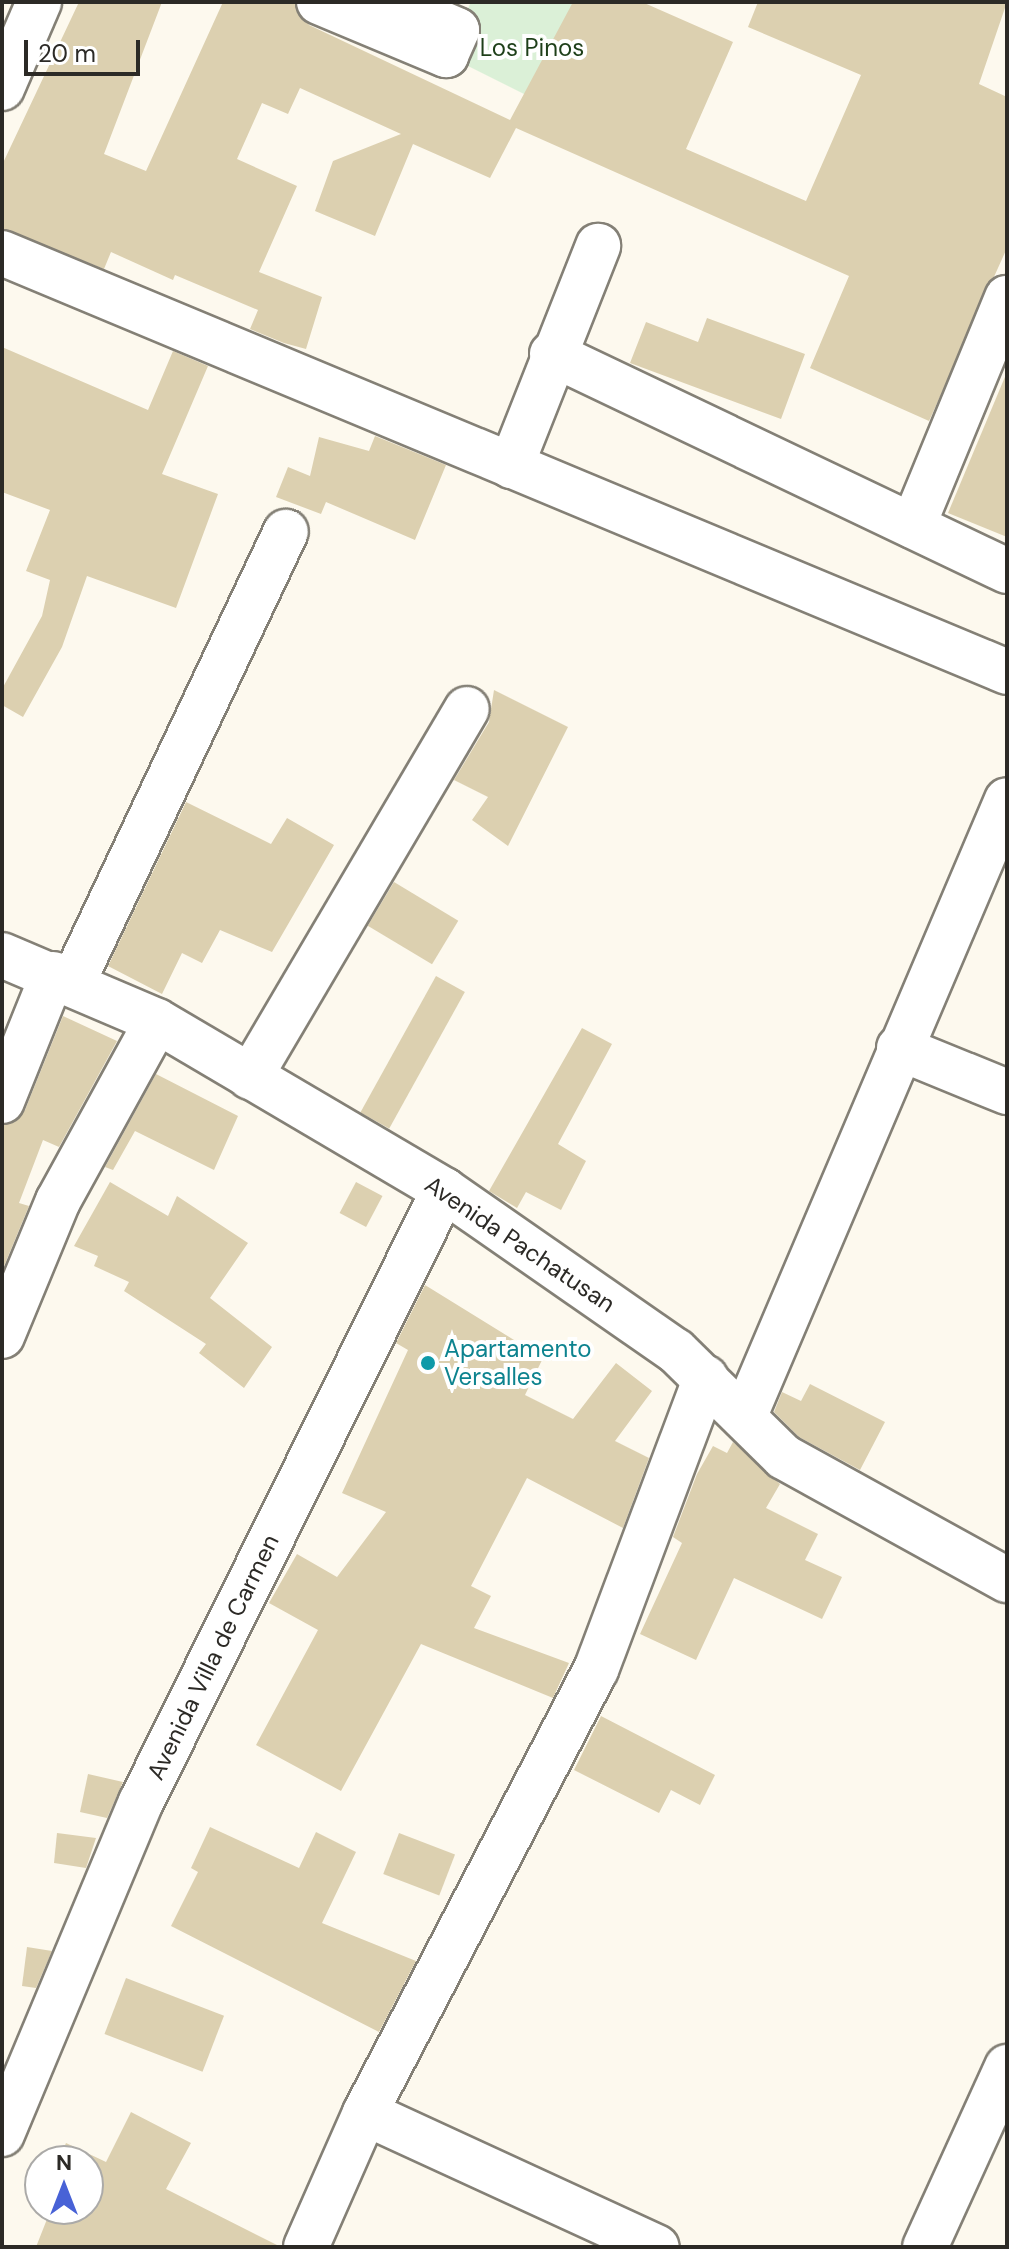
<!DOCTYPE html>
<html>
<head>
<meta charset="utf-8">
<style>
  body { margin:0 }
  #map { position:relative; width:1009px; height:2249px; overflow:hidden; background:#fdf9ee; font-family:"DM Sans",sans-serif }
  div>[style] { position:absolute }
  .green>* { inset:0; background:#dbf0d7 }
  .building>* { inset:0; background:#dcd0b0; transform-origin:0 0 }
  .roads { filter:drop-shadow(2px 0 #848076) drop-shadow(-2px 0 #848076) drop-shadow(0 2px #848076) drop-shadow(0 -2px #848076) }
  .minor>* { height:44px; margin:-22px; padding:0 22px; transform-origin:22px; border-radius:22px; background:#fff }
  .dots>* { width:22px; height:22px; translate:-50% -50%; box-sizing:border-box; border:4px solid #fff; border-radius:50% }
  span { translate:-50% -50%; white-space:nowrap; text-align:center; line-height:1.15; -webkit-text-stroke:8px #fff; paint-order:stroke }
  .park-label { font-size:24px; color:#1e3f19 }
  .street-label { font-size:24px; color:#2c2a26 }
  .culture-label { font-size:24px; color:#0d838f }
  .left { translate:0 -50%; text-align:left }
  .frame { position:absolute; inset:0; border:4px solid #2c2a26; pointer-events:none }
  .north { position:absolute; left:24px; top:2145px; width:80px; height:80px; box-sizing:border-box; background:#fff; border:2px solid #abaaa8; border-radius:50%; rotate:0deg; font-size:22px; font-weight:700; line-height:32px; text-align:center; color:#2c2a26 }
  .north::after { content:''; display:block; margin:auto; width:28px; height:36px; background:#4862d6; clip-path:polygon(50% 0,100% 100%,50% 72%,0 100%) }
  .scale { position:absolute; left:24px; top:40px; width:116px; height:36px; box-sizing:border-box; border:4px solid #2c2a26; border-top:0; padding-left:10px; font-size:24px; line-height:28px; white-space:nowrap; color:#2c2a26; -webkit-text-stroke:6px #fff; paint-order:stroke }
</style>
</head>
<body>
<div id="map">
  <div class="green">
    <i style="clip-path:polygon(471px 2px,601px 2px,556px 110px,446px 55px)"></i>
  </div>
  <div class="building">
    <i style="clip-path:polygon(79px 2px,162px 2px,104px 154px,146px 171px,223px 2px,295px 2px,309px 25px,510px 120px,573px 2px,642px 2px,733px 42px,686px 149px,806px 201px,861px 75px,748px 27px,758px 2px,1007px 2px,979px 84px,1007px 97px,1007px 248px,929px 421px,810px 368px,849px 276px,516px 128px,490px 178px,413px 144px,375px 236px,315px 211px,333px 161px,401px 134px,300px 88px,288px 114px,262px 103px,237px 159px,297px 186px,259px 272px,322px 297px,306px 349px,284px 343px,250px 329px,258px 310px,175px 275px,173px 280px,111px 252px,104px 269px,2px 229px,2px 165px)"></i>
    <i style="clip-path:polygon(707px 318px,805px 354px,781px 419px,630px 363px,646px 322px,698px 342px)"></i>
    <i style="clip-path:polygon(2px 347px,148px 410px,173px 351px,208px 366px,162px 474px,218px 494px,176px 608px,87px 576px,62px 647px,23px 717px,2px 705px,2px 689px,42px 616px,50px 580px,26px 571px,50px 510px,2px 492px)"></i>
    <i style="clip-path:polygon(1007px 372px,1007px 537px,948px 513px)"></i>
    <i style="clip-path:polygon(375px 436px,446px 465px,415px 540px,326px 502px,321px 514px,276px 497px,288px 467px,310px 476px,319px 437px,369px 451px)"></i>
    <i style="clip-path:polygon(494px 690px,568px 727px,508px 846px,472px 820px,488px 797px,454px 780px,489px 722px)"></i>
    <i style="clip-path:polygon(186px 802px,271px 844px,287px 818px,334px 845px,272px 952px,220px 930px,202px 963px,182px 953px,162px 994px,108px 966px)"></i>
    <i style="left:394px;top:882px;width:75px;height:51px;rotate:31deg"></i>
    <i style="left:436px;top:976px;width:33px;height:156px;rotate:29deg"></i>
    <i style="clip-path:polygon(63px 1016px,117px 1041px,59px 1147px,43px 1140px,19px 1203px,29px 1206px,2px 1271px,2px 1125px,25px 1110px)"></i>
    <i style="clip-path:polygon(582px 1028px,612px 1044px,558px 1144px,586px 1161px,561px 1210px,526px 1192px,517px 1208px,489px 1191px)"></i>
    <i style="clip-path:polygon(156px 1074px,238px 1116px,214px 1170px,135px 1131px,113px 1170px,105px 1167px)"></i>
    <i style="clip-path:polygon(110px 1182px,168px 1216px,177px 1196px,248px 1243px,210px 1298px,272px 1347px,244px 1388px,199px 1353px,206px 1344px,124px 1291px,129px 1282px,94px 1266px,98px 1256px,74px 1246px)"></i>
    <i style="left:356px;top:1182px;width:30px;height:35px;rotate:28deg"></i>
    <i style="clip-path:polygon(425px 1285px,543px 1358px,525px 1395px,573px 1419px,616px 1363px,652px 1391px,615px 1441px,649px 1458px,623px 1528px,527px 1478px,471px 1586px,491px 1596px,474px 1628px,569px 1663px,553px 1698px,421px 1644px,341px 1791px,256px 1745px,318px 1630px,269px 1603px,297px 1554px,337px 1577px,386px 1512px,342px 1493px,408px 1350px,396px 1343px)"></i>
    <i style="clip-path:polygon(810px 1384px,885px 1422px,860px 1470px,799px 1437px,774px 1412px,782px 1392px,801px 1401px)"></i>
    <i style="clip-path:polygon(733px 1442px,780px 1484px,766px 1508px,818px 1534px,805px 1560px,842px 1577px,822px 1619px,734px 1578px,696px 1660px,640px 1634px,682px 1543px,673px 1537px,697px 1474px,713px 1446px,727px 1453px)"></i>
    <i style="clip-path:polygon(601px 1716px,715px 1775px,700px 1805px,671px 1790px,659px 1813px,574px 1770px)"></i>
    <i style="clip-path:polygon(88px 1774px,123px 1782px,107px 1818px,80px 1812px)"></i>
    <i style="clip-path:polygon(210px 1827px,299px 1868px,316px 1832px,356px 1852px,322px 1923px,416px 1961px,379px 2032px,171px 1926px,198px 1872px,191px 1868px)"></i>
    <i style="clip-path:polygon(57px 1833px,96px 1838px,86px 1868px,54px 1863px)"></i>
    <i style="left:399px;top:1833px;width:60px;height:44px;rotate:21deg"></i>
    <i style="clip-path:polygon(27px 1947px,52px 1951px,36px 1988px,22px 1986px)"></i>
    <i style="left:126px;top:1978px;width:105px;height:60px;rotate:21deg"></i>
    <i style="clip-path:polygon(131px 2112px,191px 2143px,166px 2189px,281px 2247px,36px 2247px,51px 2209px,88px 2209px,88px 2161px,58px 2161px,66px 2143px,106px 2162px)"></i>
  </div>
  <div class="roads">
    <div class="minor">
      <i style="left:319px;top:2px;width:138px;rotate:22.7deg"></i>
      <i style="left:446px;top:55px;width:27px;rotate:-66deg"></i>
      <i style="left:457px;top:30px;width:72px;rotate:-157deg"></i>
      <i style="left:2px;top:88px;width:94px;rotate:-66.7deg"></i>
      <i style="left:2px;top:253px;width:1089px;rotate:22.63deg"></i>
      <i style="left:552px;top:354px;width:504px;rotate:25.5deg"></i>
      <i style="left:511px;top:466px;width:237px;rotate:-68.4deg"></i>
      <i style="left:913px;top:526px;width:247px;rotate:-67.6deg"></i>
      <i style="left:2px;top:955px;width:168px;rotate:23.1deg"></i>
      <i style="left:157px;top:1021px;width:333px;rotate:30.5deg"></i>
      <i style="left:444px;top:1190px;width:282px;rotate:34.8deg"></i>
      <i style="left:676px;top:1351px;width:151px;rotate:44.5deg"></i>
      <i style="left:784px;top:1457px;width:255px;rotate:28.9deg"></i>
      <i style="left:73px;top:982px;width:498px;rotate:-64.7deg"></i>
      <i style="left:899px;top:1048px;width:117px;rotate:22.2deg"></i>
      <i style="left:250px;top:1077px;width:427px;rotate:-59.5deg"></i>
      <i style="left:2px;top:1101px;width:137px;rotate:-68.1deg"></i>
      <i style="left:2px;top:1336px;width:146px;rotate:-67.5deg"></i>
      <i style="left:58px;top:1201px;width:205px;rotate:-61.2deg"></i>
      <i style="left:746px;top:1413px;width:666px;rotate:-66.94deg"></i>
      <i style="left:365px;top:2113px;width:321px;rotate:24.7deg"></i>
      <i style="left:2px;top:2134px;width:360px;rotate:-67.3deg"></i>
      <i style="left:141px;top:1802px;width:683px;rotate:-63.66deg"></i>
      <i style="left:306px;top:2247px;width:146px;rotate:-66.2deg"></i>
      <i style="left:365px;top:2113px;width:500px;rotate:-62.5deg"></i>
      <i style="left:596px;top:1670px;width:312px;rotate:-69.4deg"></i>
      <i style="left:925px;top:2247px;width:198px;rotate:-65.5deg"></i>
    </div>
  </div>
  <div class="dots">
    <i style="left:428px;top:1363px;background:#0f9aa8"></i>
  </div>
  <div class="park-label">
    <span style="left:532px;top:48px">Los Pinos</span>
  </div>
  <div class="street-label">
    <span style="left:520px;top:1244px;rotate:34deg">Avenida Pachatusan</span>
    <span style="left:213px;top:1657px;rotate:-64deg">Avenida Villa de Carmen</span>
  </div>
  <div class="culture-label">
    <span class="left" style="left:444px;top:1363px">Apartamento<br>Versalles</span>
  </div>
  <div class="frame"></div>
  <div class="north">N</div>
  <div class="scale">20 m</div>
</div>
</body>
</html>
